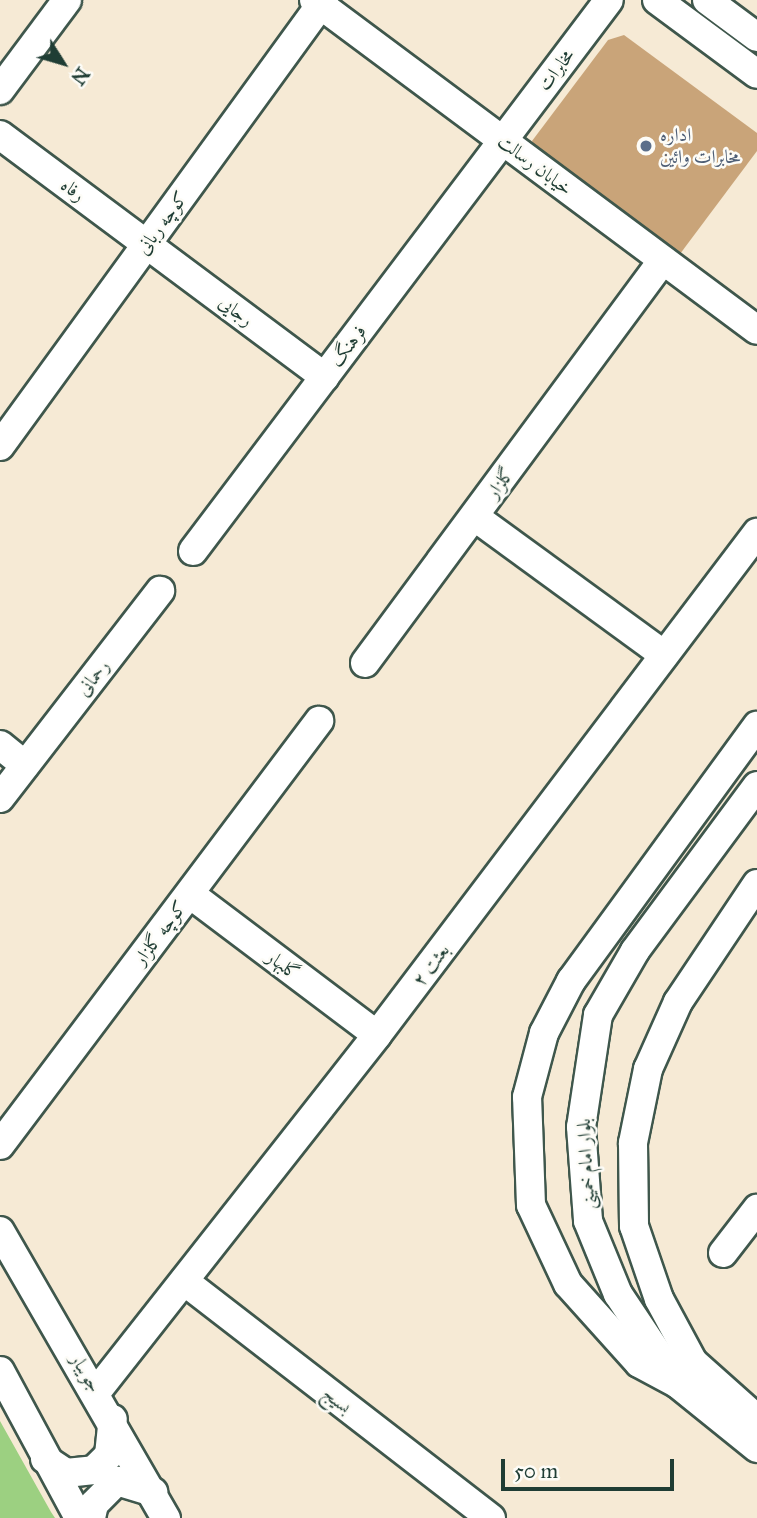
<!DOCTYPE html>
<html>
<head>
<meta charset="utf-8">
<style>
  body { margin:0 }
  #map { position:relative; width:757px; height:1518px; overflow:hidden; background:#f6ead5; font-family:"IM FELL Great Primer",Amiri,serif }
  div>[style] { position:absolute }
  .green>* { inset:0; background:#9cd081 }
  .building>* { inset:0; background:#c9a479 }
  .roads { filter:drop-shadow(2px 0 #3f574c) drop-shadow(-2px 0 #3f574c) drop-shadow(0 2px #3f574c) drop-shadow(0 -2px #3f574c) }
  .minor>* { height:28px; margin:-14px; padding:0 14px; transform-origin:14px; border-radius:14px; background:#fff }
  .dots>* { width:19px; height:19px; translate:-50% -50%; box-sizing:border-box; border:4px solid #fdfcf7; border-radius:50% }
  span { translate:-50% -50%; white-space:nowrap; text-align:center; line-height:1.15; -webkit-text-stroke:5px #fdfcf7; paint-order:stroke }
  .street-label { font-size:19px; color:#1f3d34 }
  .service-label { font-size:19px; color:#4e5e75 }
  .left { translate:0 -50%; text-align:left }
  .north { position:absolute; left:28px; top:28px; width:70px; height:70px; -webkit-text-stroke:5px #fdfcf7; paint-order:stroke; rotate:127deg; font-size:19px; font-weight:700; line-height:28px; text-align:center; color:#1f3d34 }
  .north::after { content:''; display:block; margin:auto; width:24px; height:32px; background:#1f3d34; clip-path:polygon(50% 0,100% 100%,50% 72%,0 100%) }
  .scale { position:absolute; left:501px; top:1459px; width:173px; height:32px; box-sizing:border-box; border:4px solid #1f3d34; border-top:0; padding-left:9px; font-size:21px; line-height:24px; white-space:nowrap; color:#1f3d34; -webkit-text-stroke:5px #fdfcf7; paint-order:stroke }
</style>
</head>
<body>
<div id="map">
  <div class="green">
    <i style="clip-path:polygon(0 1421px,51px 1512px,55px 1518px,0 1518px)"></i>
  </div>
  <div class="building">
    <i style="clip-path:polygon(624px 35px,757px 133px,757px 151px,677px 258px,538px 157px,532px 141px,608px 40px)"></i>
  </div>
  <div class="roads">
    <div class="minor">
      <i style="left:314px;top:0;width:552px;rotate:36.68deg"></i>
      <i style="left:657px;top:0;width:124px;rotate:36.5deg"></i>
      <i style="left:707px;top:0;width:62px;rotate:36.5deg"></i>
      <i style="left:0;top:90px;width:112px;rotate:-53.3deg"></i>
      <i style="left:0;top:135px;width:405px;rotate:36.7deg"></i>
      <i style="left:0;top:446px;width:551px;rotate:-54deg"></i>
      <i style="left:475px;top:517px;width:234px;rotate:36.1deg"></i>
      <i style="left:193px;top:551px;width:690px;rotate:-52.95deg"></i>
      <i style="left:365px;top:663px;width:501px;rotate:-53.52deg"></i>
      <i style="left:0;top:745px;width:32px;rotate:39deg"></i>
      <i style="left:757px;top:786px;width:205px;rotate:126.5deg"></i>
      <i style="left:635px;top:951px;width:74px;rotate:120deg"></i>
      <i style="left:598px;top:1015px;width:113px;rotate:98.6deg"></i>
      <i style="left:581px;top:1127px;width:94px;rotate:85.7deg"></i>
      <i style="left:588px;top:1221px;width:79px;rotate:67.7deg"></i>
      <i style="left:618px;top:1294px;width:108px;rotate:56.3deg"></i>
      <i style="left:678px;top:1384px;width:102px;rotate:39deg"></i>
      <i style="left:0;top:798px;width:262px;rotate:-52.3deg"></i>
      <i style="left:757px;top:884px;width:142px;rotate:123.8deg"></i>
      <i style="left:678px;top:1002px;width:73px;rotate:114.1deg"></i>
      <i style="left:648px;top:1069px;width:76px;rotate:101.5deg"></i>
      <i style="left:633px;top:1143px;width:83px;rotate:89.3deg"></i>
      <i style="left:634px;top:1226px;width:77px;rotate:71.1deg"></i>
      <i style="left:659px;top:1299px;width:72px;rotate:61.6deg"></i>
      <i style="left:693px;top:1362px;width:86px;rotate:41.7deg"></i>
      <i style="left:190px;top:894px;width:234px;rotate:37deg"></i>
      <i style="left:0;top:1145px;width:531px;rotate:-53.04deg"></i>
      <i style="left:0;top:1231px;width:332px;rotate:60deg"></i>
      <i style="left:723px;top:1253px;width:56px;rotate:-52.3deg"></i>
      <i style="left:184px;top:1281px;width:388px;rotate:37.7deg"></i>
      <i style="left:0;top:1371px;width:167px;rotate:61.7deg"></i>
      <i style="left:678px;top:1384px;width:44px;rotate:-151.7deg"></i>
      <i style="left:639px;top:1363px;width:106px;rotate:-131.9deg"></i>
      <i style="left:568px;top:1284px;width:87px;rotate:-115.1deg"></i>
      <i style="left:531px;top:1205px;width:108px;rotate:-92.1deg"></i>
      <i style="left:527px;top:1097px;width:66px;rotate:-75.1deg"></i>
      <i style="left:544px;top:1033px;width:59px;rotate:-62.6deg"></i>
      <i style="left:571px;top:981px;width:316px;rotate:-53.9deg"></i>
      <i style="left:97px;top:1391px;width:453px;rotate:-51.8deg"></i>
      <i style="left:377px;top:1035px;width:630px;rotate:-52.88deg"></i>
      <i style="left:45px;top:1459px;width:25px;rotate:34deg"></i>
      <i style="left:66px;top:1473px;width:28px;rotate:-6deg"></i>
      <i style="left:94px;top:1470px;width:21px;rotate:-45deg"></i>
      <i style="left:109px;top:1455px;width:36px;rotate:-84deg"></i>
      <i style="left:91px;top:1518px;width:14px;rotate:-78deg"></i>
      <i style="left:94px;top:1504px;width:33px;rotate:-45deg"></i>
      <i style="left:117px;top:1481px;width:38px;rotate:17deg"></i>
    </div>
  </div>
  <div class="dots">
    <i style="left:646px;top:146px;background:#5c6f8a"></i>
  </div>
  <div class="street-label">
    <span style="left:556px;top:70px;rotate:-53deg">مخابرات</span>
    <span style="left:535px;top:165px;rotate:37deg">خیابان رسالت</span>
    <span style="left:73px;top:190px;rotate:37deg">رفاه</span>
    <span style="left:162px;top:223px;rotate:-54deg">کوچه ربانی</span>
    <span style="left:236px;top:311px;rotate:37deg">رجایی</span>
    <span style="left:348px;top:346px;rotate:-53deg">فرهنگ</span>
    <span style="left:500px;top:483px;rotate:-54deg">گلزار</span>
    <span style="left:93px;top:678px;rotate:-52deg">رحمانی</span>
    <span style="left:160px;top:933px;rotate:-53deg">کوچه گلزار</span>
    <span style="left:283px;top:965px;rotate:37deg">گلبهار</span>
    <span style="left:431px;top:965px;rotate:-53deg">بعثت ۲</span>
    <span style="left:586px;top:1164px;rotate:-93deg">بلوار امام خمینی</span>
    <span style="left:86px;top:1373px;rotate:59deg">جویبار</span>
    <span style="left:337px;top:1400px;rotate:38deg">بسیج</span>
  </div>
  <div class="service-label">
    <span class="left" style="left:660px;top:146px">اداره<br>مخابرات وائین</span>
  </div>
  <div class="north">N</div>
  <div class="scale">50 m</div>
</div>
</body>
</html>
